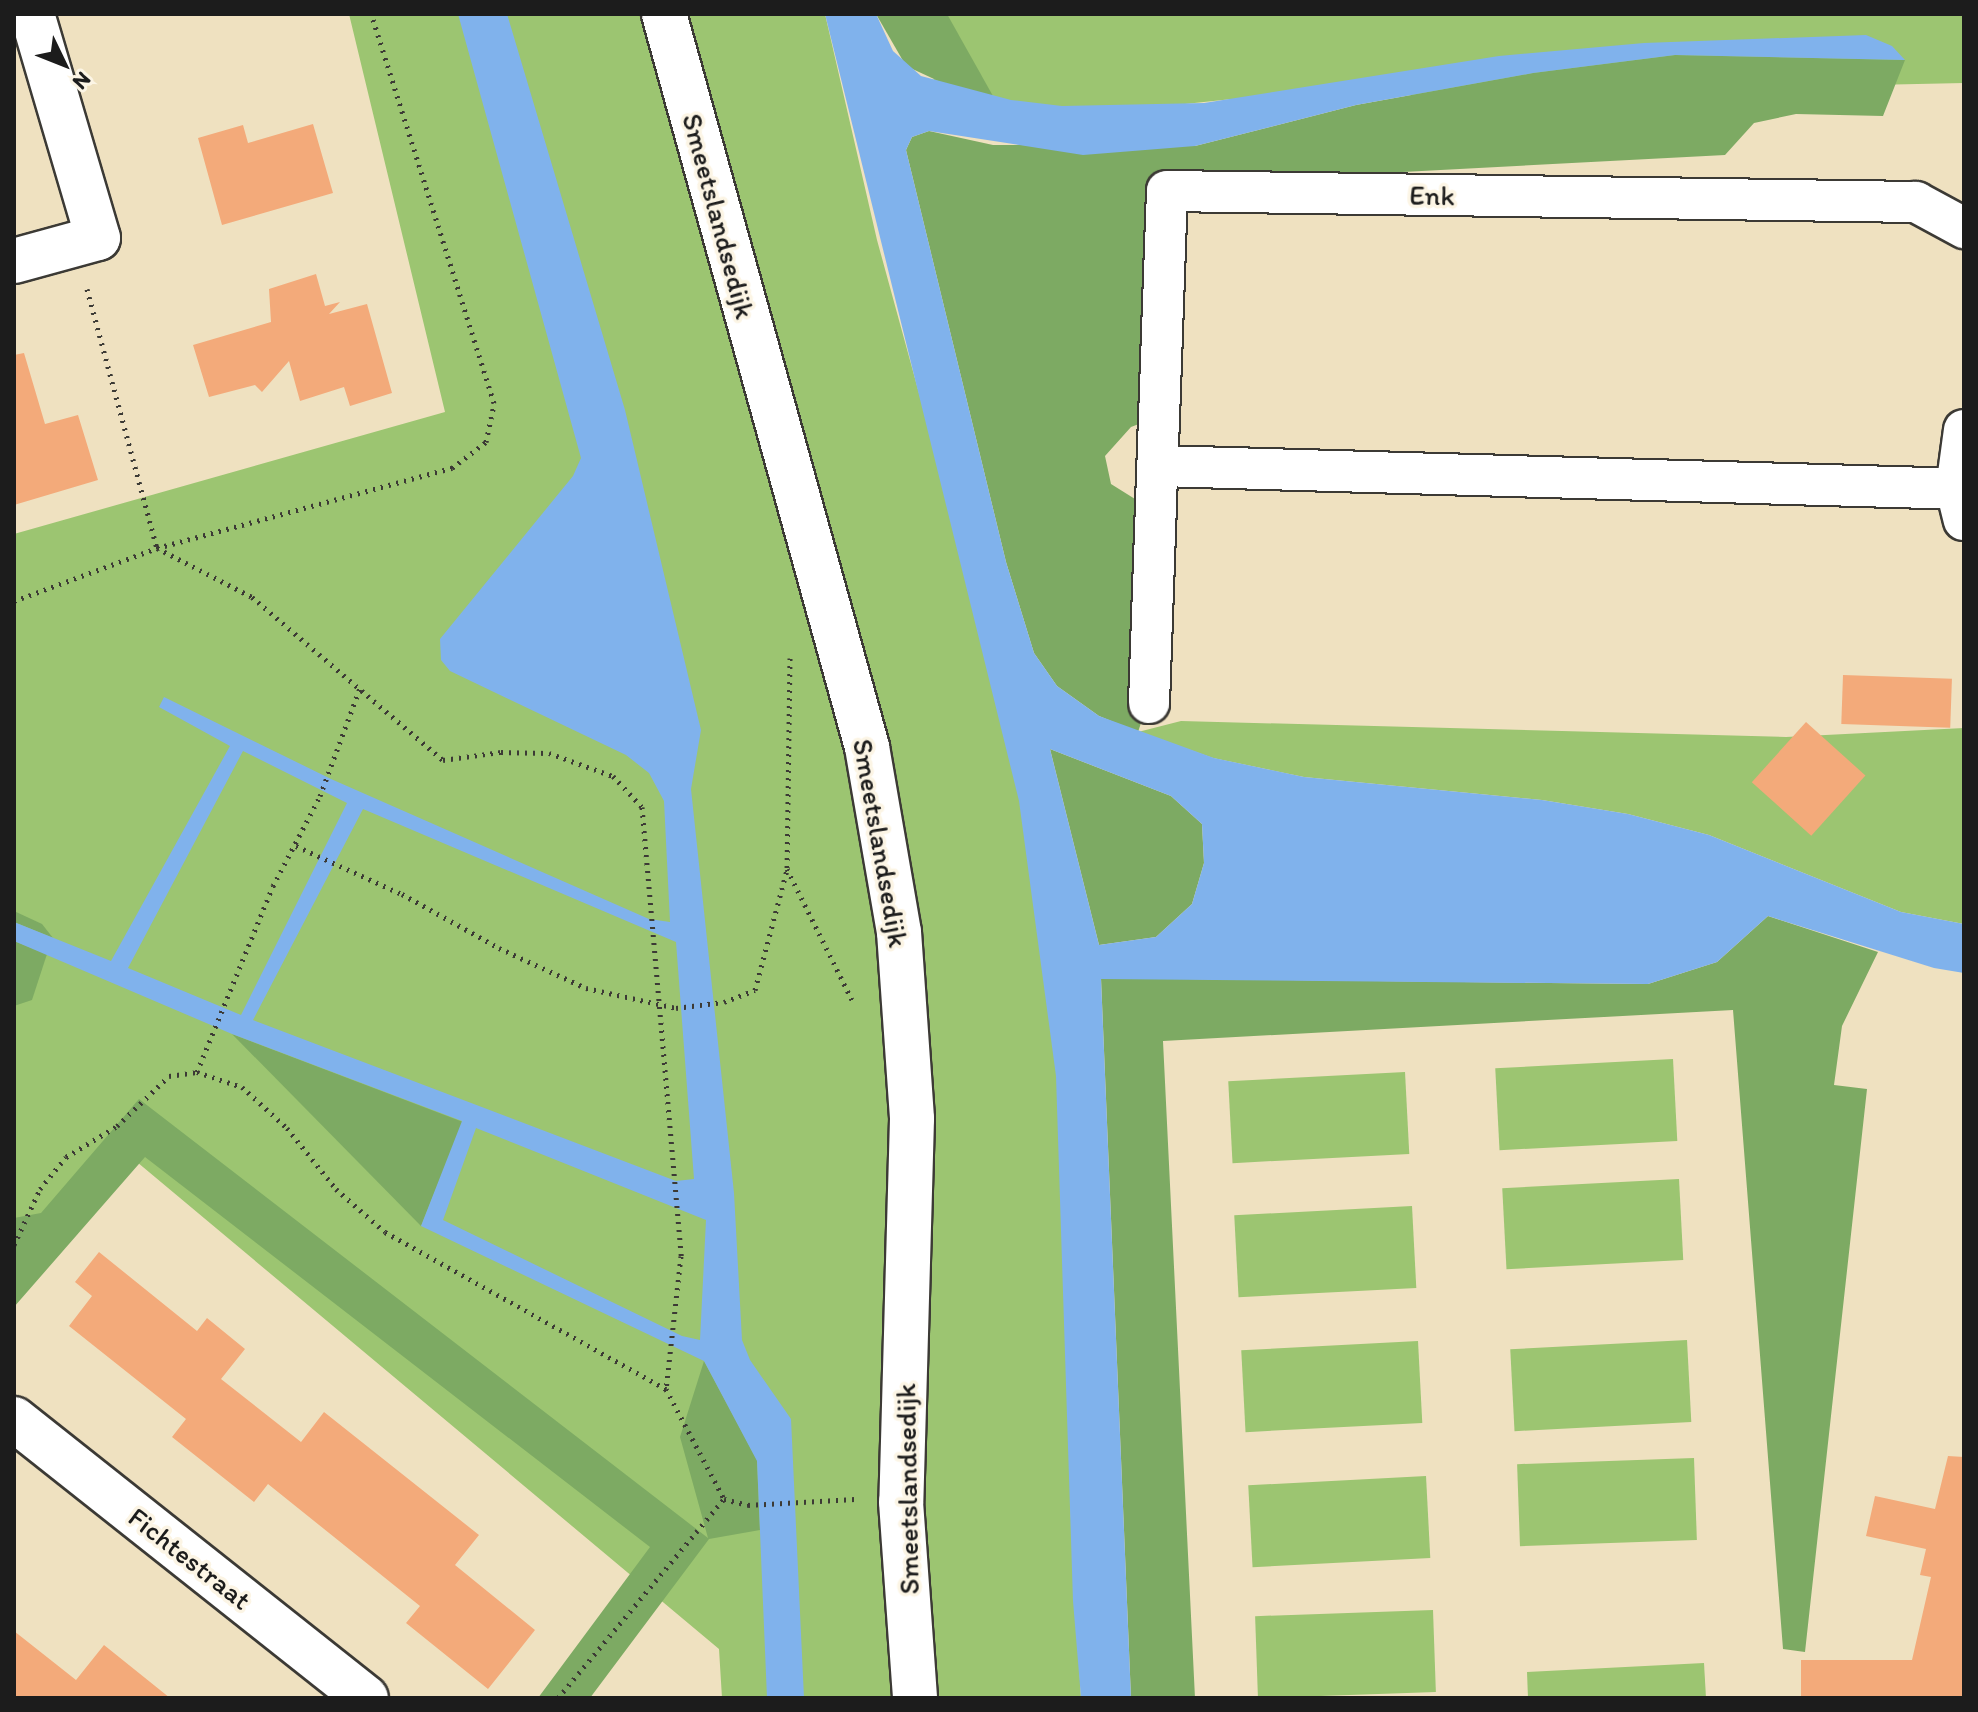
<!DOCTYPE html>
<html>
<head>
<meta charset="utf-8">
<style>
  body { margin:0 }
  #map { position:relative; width:1978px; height:1712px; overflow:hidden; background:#efe1c0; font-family:Itim,sans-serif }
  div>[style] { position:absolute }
  .green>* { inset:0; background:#9cc571; transform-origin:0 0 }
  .forest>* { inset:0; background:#7daa63 }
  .water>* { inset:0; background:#80b2ec }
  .building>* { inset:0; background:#f3aa7a; transform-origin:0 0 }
  .path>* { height:5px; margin-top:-2.5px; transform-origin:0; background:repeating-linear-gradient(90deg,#3c3a35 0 2px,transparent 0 8px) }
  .roads { filter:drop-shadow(2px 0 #3c3a35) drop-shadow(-2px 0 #3c3a35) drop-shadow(0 2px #3c3a35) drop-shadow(0 -2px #3c3a35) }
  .pedestrian>* { height:40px; margin:-20px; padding:0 20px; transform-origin:20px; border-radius:20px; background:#fff }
  .minor>* { height:44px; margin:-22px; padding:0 22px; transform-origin:22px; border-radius:22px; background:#fff }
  span { translate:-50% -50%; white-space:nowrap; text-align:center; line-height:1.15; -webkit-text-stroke:7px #fcf5e5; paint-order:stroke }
  .street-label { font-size:28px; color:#1c1c1c }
  .frame { position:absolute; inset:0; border:16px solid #1c1c1c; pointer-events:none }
  .north { position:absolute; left:24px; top:24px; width:80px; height:80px; -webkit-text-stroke:6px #fcf5e5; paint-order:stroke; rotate:133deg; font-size:22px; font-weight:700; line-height:32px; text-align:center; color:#1c1c1c }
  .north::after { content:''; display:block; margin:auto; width:28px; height:36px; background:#1c1c1c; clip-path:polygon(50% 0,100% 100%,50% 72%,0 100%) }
</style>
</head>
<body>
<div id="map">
  <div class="green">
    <i style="clip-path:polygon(349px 14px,825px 14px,877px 240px,953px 517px,1057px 929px,1071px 1521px,1081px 1698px,722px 1698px,719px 1649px,131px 1157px,14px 1300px,14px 534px,445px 412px)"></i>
    <i style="clip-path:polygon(938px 14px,1964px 14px,1964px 83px,1232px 99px,1157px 107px,932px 105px)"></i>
    <i style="clip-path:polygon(1181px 721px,1786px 737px,1964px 728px,1964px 924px,1901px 912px,1709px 835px,1628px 814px,1542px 800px,1304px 777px,1213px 758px,1138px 732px)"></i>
    <i style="left:1673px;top:1059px;width:82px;height:178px;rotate:87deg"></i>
    <i style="left:1405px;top:1072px;width:82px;height:177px;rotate:87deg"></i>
    <i style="left:1679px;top:1179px;width:81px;height:177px;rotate:87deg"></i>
    <i style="left:1412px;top:1206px;width:82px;height:178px;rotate:87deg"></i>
    <i style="left:1687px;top:1340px;width:82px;height:177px;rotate:87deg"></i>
    <i style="left:1418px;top:1341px;width:82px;height:177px;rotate:87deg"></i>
    <i style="left:1694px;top:1458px;width:82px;height:177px;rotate:88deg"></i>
    <i style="left:1426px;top:1476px;width:82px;height:178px;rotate:87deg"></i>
    <i style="left:1433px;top:1610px;width:82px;height:178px;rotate:88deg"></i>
    <i style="clip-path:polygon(1704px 1663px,1706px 1698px,1528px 1698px,1527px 1672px)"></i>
  </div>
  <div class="forest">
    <i style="clip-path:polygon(876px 14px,947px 14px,993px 96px,947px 85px,906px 66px)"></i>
    <i style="clip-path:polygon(1675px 55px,1905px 60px,1883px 116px,1796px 114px,1754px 123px,1725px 155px,1156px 185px,1152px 419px,1131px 427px,1105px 456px,1111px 484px,1159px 514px,1145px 711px,1138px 732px,1099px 716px,1057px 686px,1034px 653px,1006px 562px,906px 150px,912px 137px,929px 131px,993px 145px,1195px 146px,1356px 105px,1533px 73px)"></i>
    <i style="clip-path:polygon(1050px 749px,1171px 796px,1202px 824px,1204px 863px,1192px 904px,1156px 937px,1099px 945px)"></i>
    <i style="clip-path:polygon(14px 911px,42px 924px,53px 938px,14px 922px)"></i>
    <i style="clip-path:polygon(1768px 916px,1878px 952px,1842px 1026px,1834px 1085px,1867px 1089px,1805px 1652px,1783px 1649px,1733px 1010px,1163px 1041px,1195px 1698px,1131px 1698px,1101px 978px,1648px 984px,1717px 962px)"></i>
    <i style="clip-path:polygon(14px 941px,47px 954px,32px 1000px,14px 1006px)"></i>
    <i style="clip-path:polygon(232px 1034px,463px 1122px,421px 1226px)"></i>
    <i style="clip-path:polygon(139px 1099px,708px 1538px,680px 1437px,704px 1361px,757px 1460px,760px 1530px,709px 1539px,590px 1698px,538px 1698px,650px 1547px,145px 1157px,14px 1307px,14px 1218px,41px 1213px)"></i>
  </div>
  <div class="water">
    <i style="clip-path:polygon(evenodd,458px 14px,507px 14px,625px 410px,701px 730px,691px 789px,734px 1193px,742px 1340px,750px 1360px,791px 1419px,804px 1698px,767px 1698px,757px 1461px,704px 1361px,421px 1226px,462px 1121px,232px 1034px,14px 941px,14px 922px,111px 961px,230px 746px,159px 707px,164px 697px,331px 779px,649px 919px,670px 922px,664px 801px,649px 773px,626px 755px,450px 671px,441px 660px,440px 639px,573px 476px,581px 458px,458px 14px,243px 751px,347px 803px,241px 1015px,128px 968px,243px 751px,458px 14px,363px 809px,676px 942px,694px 1179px,676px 1181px,253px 1020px,363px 809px,458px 14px,476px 1128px,706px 1220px,700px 1340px,682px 1336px,443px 1220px,476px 1128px)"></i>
    <i style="clip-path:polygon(evenodd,825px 14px,876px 14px,893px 51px,921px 76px,1011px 100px,1062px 106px,1204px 103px,1499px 56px,1644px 43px,1866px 35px,1892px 46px,1905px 60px,1675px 55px,1533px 73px,1356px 105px,1195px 146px,1083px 155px,929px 131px,912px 137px,906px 150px,1006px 562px,1034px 653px,1057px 686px,1099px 716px,1214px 758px,1304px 777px,1542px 800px,1628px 814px,1709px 835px,1901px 912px,1964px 924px,1964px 973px,1934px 968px,1768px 916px,1717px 962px,1648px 984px,1101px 979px,1131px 1698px,1081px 1698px,1073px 1601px,1056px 1076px,1019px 801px,825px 14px,1050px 749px,1171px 796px,1202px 824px,1204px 863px,1192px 904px,1156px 937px,1099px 945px,1050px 749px)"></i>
  </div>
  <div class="building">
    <i style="clip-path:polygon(313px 124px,333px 193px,222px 225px,198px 138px,243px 125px,248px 143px)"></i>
    <i style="clip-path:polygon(316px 274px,325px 306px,340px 302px,329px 314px,367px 304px,392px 393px,350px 406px,344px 387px,300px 401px,289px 361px,262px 392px,255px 385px,209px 397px,193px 345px,271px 322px,269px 289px)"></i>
    <i style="clip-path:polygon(24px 353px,45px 424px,78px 415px,98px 480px,14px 505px,14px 355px)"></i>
    <i style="left:1843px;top:675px;width:109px;height:49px;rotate:2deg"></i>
    <i style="left:1806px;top:722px;width:80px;height:81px;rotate:42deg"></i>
    <i style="clip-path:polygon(99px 1252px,197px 1331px,207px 1318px,245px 1349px,221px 1379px,301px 1442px,324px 1412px,479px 1535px,455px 1565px,535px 1630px,488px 1689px,406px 1623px,420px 1606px,268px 1484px,254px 1502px,172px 1437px,186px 1419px,69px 1326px,92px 1296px,75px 1282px)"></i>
    <i style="clip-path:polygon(1948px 1456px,1964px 1457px,1964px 1698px,1801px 1698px,1801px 1660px,1912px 1660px,1931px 1577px,1920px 1575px,1926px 1549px,1866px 1536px,1875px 1496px,1935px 1509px)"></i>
    <i style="clip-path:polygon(14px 1631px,76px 1680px,104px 1645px,170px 1698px,14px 1698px)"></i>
  </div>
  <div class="path">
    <i style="left:87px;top:289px;width:268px;rotate:74.9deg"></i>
    <i style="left:157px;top:548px;width:107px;rotate:27.3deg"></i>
    <i style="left:252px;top:597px;width:251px;rotate:40.5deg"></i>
    <i style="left:443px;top:760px;width:59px;rotate:-7.9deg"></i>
    <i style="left:501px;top:752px;width:48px;rotate:1.2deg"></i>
    <i style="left:549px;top:753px;width:68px;rotate:19.8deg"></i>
    <i style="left:613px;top:776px;width:42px;rotate:46.9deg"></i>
    <i style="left:642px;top:807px;width:451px;rotate:85deg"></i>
    <i style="left:681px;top:1256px;width:134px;rotate:96.4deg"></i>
    <i style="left:666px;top:1389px;width:124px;rotate:62.2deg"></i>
    <i style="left:724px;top:1499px;width:25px;rotate:14deg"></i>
    <i style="left:748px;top:1505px;width:107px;rotate:-3.2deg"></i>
    <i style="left:14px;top:601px;width:153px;rotate:-20.3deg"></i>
    <i style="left:157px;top:548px;width:306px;rotate:-15.2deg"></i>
    <i style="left:452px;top:468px;width:43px;rotate:-37.4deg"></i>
    <i style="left:486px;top:442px;width:40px;rotate:-78deg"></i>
    <i style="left:494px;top:403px;width:408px;rotate:-107.5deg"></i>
    <i style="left:790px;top:658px;width:211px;rotate:90.8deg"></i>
    <i style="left:787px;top:869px;width:151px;rotate:63.6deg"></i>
    <i style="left:296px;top:846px;width:116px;rotate:24.4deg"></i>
    <i style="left:402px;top:894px;width:111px;rotate:29.1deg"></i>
    <i style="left:499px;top:948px;width:96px;rotate:24.7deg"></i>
    <i style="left:586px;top:988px;width:92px;rotate:12.5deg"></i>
    <i style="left:676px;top:1008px;width:48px;rotate:-7.1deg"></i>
    <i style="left:724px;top:1002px;width:33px;rotate:-21deg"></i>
    <i style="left:755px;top:990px;width:124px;rotate:-75.1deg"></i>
    <i style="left:197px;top:1072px;width:201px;rotate:-67.8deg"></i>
    <i style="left:273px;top:886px;width:102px;rotate:-62.4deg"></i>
    <i style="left:320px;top:796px;width:118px;rotate:-69.7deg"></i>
    <i style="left:14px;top:1245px;width:62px;rotate:-65.1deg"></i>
    <i style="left:40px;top:1189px;width:41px;rotate:-50.9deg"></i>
    <i style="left:66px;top:1157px;width:60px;rotate:-31.3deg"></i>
    <i style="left:117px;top:1126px;width:72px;rotate:-43.9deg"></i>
    <i style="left:169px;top:1076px;width:28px;rotate:-8deg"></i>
    <i style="left:197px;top:1072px;width:47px;rotate:18.4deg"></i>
    <i style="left:242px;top:1087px;width:61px;rotate:42.3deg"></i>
    <i style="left:287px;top:1128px;width:78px;rotate:51.2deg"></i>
    <i style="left:336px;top:1189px;width:65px;rotate:41.3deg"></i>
    <i style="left:385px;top:1232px;width:322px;rotate:29.2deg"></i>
    <i style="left:558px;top:1698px;width:259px;rotate:-50.2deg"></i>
  </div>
  <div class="roads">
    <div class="pedestrian">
      <i style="left:1964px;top:430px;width:60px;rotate:97.7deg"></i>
      <i style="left:1956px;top:489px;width:32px;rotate:76deg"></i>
      <i style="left:1160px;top:466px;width:804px;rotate:1.64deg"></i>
      <i style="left:1149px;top:703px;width:512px;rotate:-87.99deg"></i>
      <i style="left:1167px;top:191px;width:749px;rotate:0.84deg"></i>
      <i style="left:1916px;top:202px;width:55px;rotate:28.4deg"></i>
    </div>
    <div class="minor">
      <i style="left:664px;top:14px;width:761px;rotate:74.52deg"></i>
      <i style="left:867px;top:747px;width:188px;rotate:80.2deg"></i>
      <i style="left:899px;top:932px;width:187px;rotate:86deg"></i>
      <i style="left:912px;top:1119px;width:383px;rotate:91.6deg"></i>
      <i style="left:901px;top:1502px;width:196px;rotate:85.9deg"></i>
      <i style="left:14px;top:261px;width:87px;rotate:-15.3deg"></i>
      <i style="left:98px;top:238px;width:234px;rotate:-106.4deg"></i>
      <i style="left:14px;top:1419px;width:449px;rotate:38.4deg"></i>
    </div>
  </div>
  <div class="street-label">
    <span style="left:1432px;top:195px;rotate:1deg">Enk</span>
    <span style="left:719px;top:216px;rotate:75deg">Smeetslandsedijk</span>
    <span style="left:881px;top:843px;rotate:80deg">Smeetslandsedijk</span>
    <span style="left:907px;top:1489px;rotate:-91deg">Smeetslandsedijk</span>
    <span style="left:190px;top:1558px;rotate:38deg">Fichtestraat</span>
  </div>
  <div class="frame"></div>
  <div class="north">N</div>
</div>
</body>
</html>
